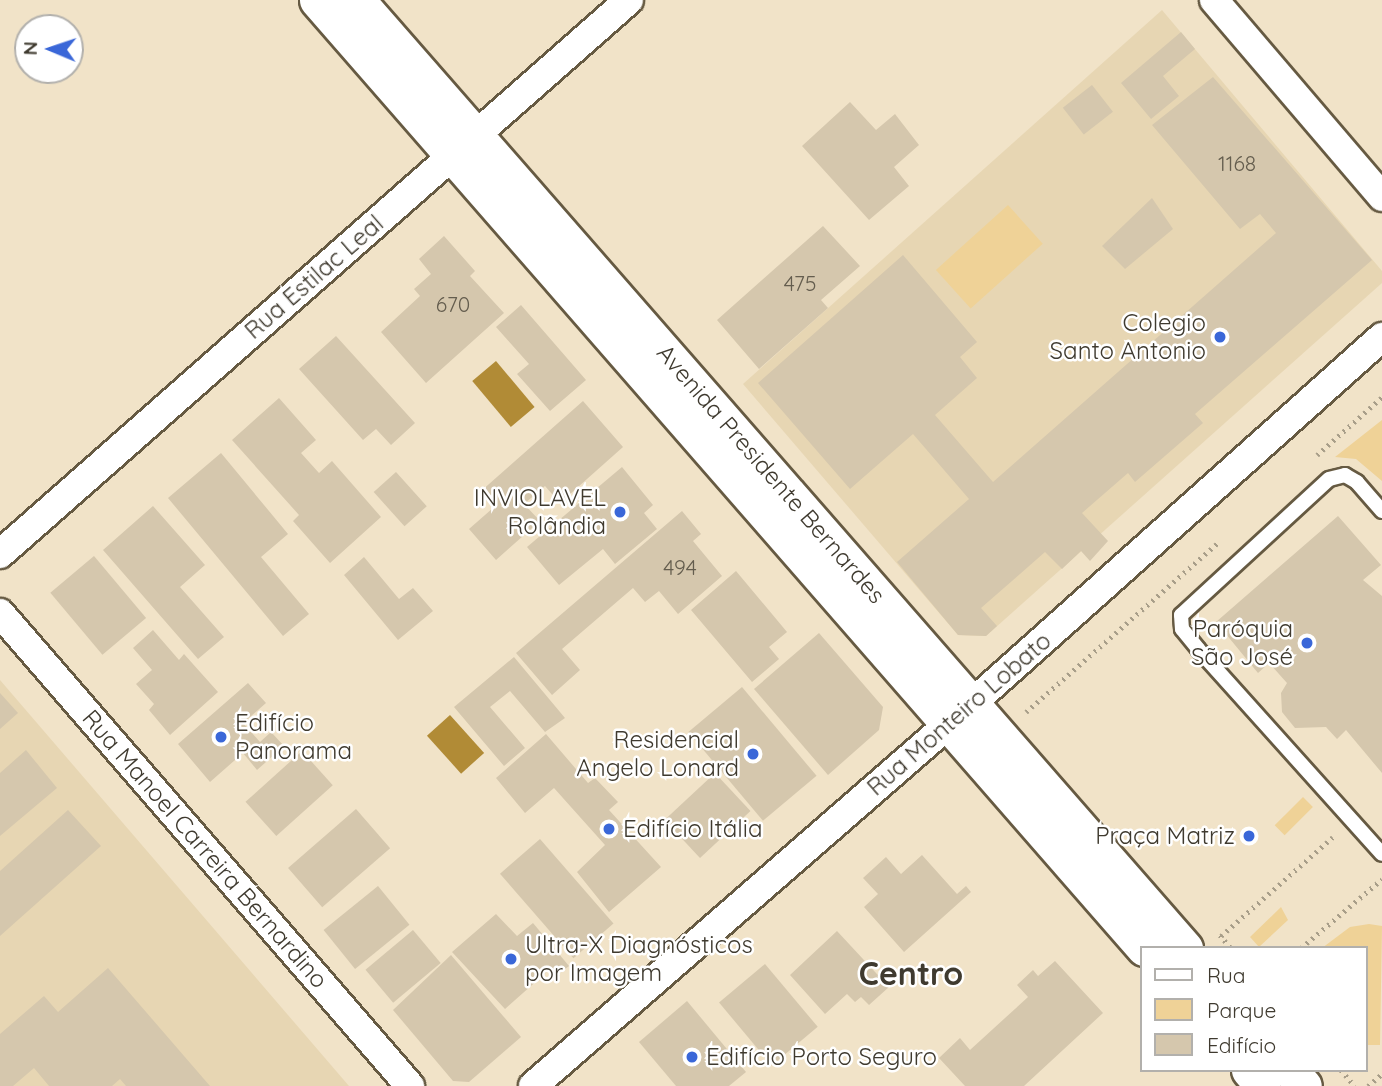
<!DOCTYPE html>
<html>
<head>
<meta charset="utf-8">
<style>
  body { margin:0 }
  #map { position:relative; width:1382px; height:1086px; overflow:hidden; background:#f1e3c8; font-family:Quicksand,sans-serif }
  div>[style] { position:absolute }
  .built>* { inset:0; background:#e7d6b3 }
  .green>* { inset:0; background:#efd297; transform-origin:0 0 }
  .water>* { inset:0; background:#b18b36; transform-origin:0 0 }
  .building>* { inset:0; background:#d5c7ad; transform-origin:0 0 }
  .path>* { height:4.5px; margin-top:-2.25px; transform-origin:0; background:repeating-linear-gradient(90deg,#a89e89 0 2px,transparent 0 7px) }
  .roads { filter:drop-shadow(2px 0 #665a42) drop-shadow(-2px 0 #665a42) drop-shadow(0 2px #665a42) drop-shadow(0 -2px #665a42) }
  .service>* { height:14px; margin:-7px; padding:0 7px; transform-origin:7px; border-radius:7px; background:#fff }
  .minor>* { height:28px; margin:-14px; padding:0 14px; transform-origin:14px; border-radius:14px; background:#fff }
  .tertiary>* { height:35px; margin:-17.5px; padding:0 17.5px; transform-origin:17.5px; border-radius:17.5px; background:#fff }
  .dots>* { width:19px; height:19px; translate:-50% -50%; box-sizing:border-box; border:4px solid #fff; border-radius:50% }
  span { translate:-50% -50%; white-space:nowrap; text-align:center; line-height:1.15; -webkit-text-stroke:5px #fff; paint-order:stroke }
  .number-label { font-size:21px; color:#645d4e }
  .number-label span { -webkit-text-stroke-width:0 }
  .street-label { font-size:24px; color:#3f3a2f }
  .poi-label { font-size:24px; color:#3f3a2f }
  .right { translate:-100% -50%; text-align:right }
  .left { translate:0 -50%; text-align:left }
  .district-label { font-size:32px; color:#3f3a2f; font-weight:700 }
  .legend { position:absolute; left:1140px; top:946px; width:228px; height:126px; box-sizing:border-box; background:#fff; border:2px solid #b2b0ac; margin:0; padding:9px 12px; list-style:none; font-size:21px; color:#3f3a2f }
  .legend li { display:flex; align-items:center; gap:14px; height:35px }
  .legend b { width:35px; border:2px solid #b2b0ac }
  .north { position:absolute; left:14px; top:14px; width:70px; height:70px; box-sizing:border-box; background:#fff; border:2px solid #b2b0ac; border-radius:50%; rotate:272deg; font-size:19px; font-weight:700; line-height:28px; text-align:center; color:#3f3a2f }
  .north::after { content:''; display:block; margin:auto; width:24px; height:32px; background:#3a67d8; clip-path:polygon(50% 0,100% 100%,50% 72%,0 100%) }
</style>
</head>
<body>
<div id="map">
  <div class="built">
    <i style="clip-path:polygon(1162px 10px,1382px 271px,1382px 283px,986px 636px,958px 635px,743px 384px)"></i>
    <i style="clip-path:polygon(0 680px,349px 1086px,0 1086px)"></i>
  </div>
  <div class="green">
    <i style="left:1008px;top:205px;width:52px;height:97px;rotate:48deg"></i>
    <i style="clip-path:polygon(1382px 420px,1382px 481px,1356px 459px,1335px 457px)"></i>
    <i style="left:1303px;top:797px;width:14px;height:40px;rotate:45deg"></i>
    <i style="clip-path:polygon(1281px 907px,1288px 920px,1259px 947px,1250px 937px)"></i>
    <i style="clip-path:polygon(1369px 924px,1382px 926px,1380px 1045px,1366px 1045px,1366px 948px,1322px 948px,1350px 927px)"></i>
  </div>
  <div class="water">
    <i style="left:496px;top:361px;width:60px;height:31px;rotate:50deg"></i>
    <i style="left:450px;top:715px;width:51px;height:31px;rotate:48deg"></i>
  </div>
  <div class="building">
    <i style="clip-path:polygon(1181px 32px,1195px 49px,1163px 76px,1179px 96px,1151px 119px,1121px 83px)"></i>
    <i style="clip-path:polygon(1213px 77px,1372px 260px,1195px 414px,1203px 423px,1135px 482px,1128px 473px,1082px 513px,1108px 541px,1090px 561px,1081px 551px,1062px 569px,1045px 552px,981px 608px,997px 626px,986px 636px,958px 635px,897px 562px,969px 499px,913px 434px,850px 489px,758px 383px,903px 255px,977px 342px,960px 357px,977px 378px,935px 415px,993px 482px,1276px 233px,1260px 214px,1240px 229px,1152px 125px)"></i>
    <i style="left:1092px;top:85px;width:34px;height:37px;rotate:52deg"></i>
    <i style="clip-path:polygon(850px 102px,876px 130px,895px 114px,919px 145px,894px 167px,909px 186px,869px 220px,802px 146px)"></i>
    <i style="clip-path:polygon(1152px 198px,1173px 229px,1125px 269px,1102px 246px)"></i>
    <i style="clip-path:polygon(823px 226px,860px 266px,821px 300px,828px 308px,759px 369px,717px 320px)"></i>
    <i style="clip-path:polygon(444px 236px,475px 271px,470px 276px,504px 313px,426px 383px,381px 332px,420px 296px,414px 289px,431px 274px,419px 259px)"></i>
    <i style="clip-path:polygon(521px 305px,586px 380px,550px 411px,517px 374px,529px 364px,496px 327px)"></i>
    <i style="clip-path:polygon(336px 336px,415px 423px,391px 445px,376px 429px,363px 440px,299px 369px)"></i>
    <i style="clip-path:polygon(279px 398px,316px 440px,301px 453px,319px 473px,332px 461px,381px 517px,330px 563px,293px 521px,299px 515px,232px 440px)"></i>
    <i style="clip-path:polygon(583px 401px,623px 447px,560px 503px,545px 486px,524px 504px,540px 521px,496px 560px,469px 529px,493px 508px,480px 492px)"></i>
    <i style="clip-path:polygon(221px 453px,288px 534px,261px 557px,309px 614px,283px 636px,168px 498px)"></i>
    <i style="clip-path:polygon(622px 467px,653px 505px,644px 513px,657px 529px,615px 564px,603px 549px,559px 585px,527px 547px)"></i>
    <i style="left:396px;top:472px;width:46px;height:30px;rotate:48deg"></i>
    <i style="clip-path:polygon(153px 506px,205px 565px,180px 587px,224px 637px,198px 659px,103px 550px)"></i>
    <i style="clip-path:polygon(682px 511px,701px 534px,693px 541px,722px 576px,678px 614px,659px 591px,645px 602px,633px 588px,562px 649px,580px 670px,552px 695px,516px 653px)"></i>
    <i style="clip-path:polygon(1338px 516px,1381px 565px,1363px 580px,1382px 596px,1382px 773px,1346px 730px,1337px 739px,1326px 727px,1295px 728px,1282px 712px,1281px 693px,1287px 683px,1269px 663px,1258px 673px,1216px 622px)"></i>
    <i style="left:94px;top:556px;width:81px;height:57px;rotate:50deg"></i>
    <i style="clip-path:polygon(364px 557px,399px 599px,413px 588px,433px 611px,398px 640px,344px 575px)"></i>
    <i style="clip-path:polygon(736px 571px,787px 632px,769px 647px,779px 659px,752px 682px,691px 610px)"></i>
    <i style="clip-path:polygon(153px 630px,179px 660px,184px 654px,218px 692px,170px 735px,149px 710px,154px 704px,136px 684px,152px 670px,133px 648px)"></i>
    <i style="clip-path:polygon(819px 633px,883px 707px,879px 730px,828px 775px,754px 689px)"></i>
    <i style="clip-path:polygon(514px 657px,565px 718px,545px 732px,510px 691px,490px 707px,525px 748px,504px 766px,454px 707px)"></i>
    <i style="clip-path:polygon(248px 683px,266px 703px,243px 723px,260px 742px,271px 732px,284px 746px,257px 770px,243px 753px,210px 782px,178px 744px)"></i>
    <i style="left:742px;top:687px;width:116px;height:70px;rotate:50deg"></i>
    <i style="clip-path:polygon(0 693px,18px 713px,0 729px)"></i>
    <i style="clip-path:polygon(546px 734px,588px 783px,595px 778px,618px 802px,609px 810px,661px 867px,609px 912px,577px 872px,605px 845px,554px 788px,525px 813px,496px 778px)"></i>
    <i style="clip-path:polygon(26px 750px,57px 788px,0 836px,0 773px)"></i>
    <i style="left:302px;top:751px;width:46px;height:76px;rotate:48deg"></i>
    <i style="left:715px;top:773px;width:52px;height:69px;rotate:47deg"></i>
    <i style="left:356px;top:809px;width:52px;height:90px;rotate:49deg"></i>
    <i style="clip-path:polygon(68px 810px,101px 846px,0 936px,0 871px)"></i>
    <i style="left:540px;top:839px;width:112px;height:53px;rotate:49deg"></i>
    <i style="clip-path:polygon(922px 855px,957px 894px,966px 886px,971px 892px,904px 952px,864px 907px,878px 894px,863px 878px,886px 857px,901px 874px)"></i>
    <i style="left:378px;top:886px;width:50px;height:70px;rotate:51deg"></i>
    <i style="clip-path:polygon(496px 914px,517px 936px,533px 923px,569px 966px,555px 977px,549px 970px,505px 1009px,452px 952px)"></i>
    <i style="left:413px;top:930px;width:43px;height:62px;rotate:50deg"></i>
    <i style="clip-path:polygon(837px 931px,889px 987px,869px 1005px,861px 997px,855px 1002px,847px 994px,825px 1014px,790px 975px)"></i>
    <i style="clip-path:polygon(451px 955px,521px 1037px,469px 1082px,453px 1081px,393px 1010px)"></i>
    <i style="clip-path:polygon(1055px 961px,1103px 1013px,1024px 1086px,965px 1086px,939px 1058px,960px 1038px,970px 1050px,1028px 997px,1017px 985px,1033px 970px,1038px 976px)"></i>
    <i style="left:765px;top:964px;width:82px;height:60px;rotate:50deg"></i>
    <i style="clip-path:polygon(108px 968px,210px 1086px,126px 1086px,120px 1079px,112px 1086px,49px 1086px,34px 1068px,13px 1086px,0 1086px,0 1034px,44px 996px,58px 1012px)"></i>
    <i style="clip-path:polygon(687px 1001px,746px 1072px,729px 1086px,676px 1086px,639px 1042px)"></i>
  </div>
  <div class="path">
    <i style="left:1317px;top:455px;width:87px;rotate:-41.7deg"></i>
    <i style="left:1026px;top:712px;width:257px;rotate:-41.4deg"></i>
    <i style="left:1220px;top:935px;width:17px;rotate:50deg"></i>
    <i style="left:1221px;top:936px;width:149px;rotate:-41.5deg"></i>
    <i style="left:1301px;top:948px;width:106px;rotate:-40.4deg"></i>
    <i style="left:1341px;top:1070px;width:21px;rotate:49deg"></i>
    <i style="left:1368px;top:1086px;width:18px;rotate:-41deg"></i>
  </div>
  <div class="roads">
    <div class="service">
      <i style="left:1382px;top:511px;width:38px;rotate:-131deg"></i>
      <i style="left:1357px;top:482px;width:14px;rotate:-150deg"></i>
      <i style="left:1345px;top:475px;width:16px;rotate:166deg"></i>
      <i style="left:1329px;top:479px;width:201px;rotate:137.4deg"></i>
      <i style="left:1181px;top:615px;width:14px;rotate:86deg"></i>
      <i style="left:1182px;top:629px;width:26px;rotate:51deg"></i>
      <i style="left:1198px;top:649px;width:275px;rotate:48.1deg"></i>
    </div>
    <div class="minor">
      <i style="left:1214px;top:0;width:259px;rotate:49.5deg"></i>
      <i style="left:0;top:554px;width:838px;rotate:-41.37deg"></i>
      <i style="left:0;top:613px;width:626px;rotate:49.08deg"></i>
      <i style="left:533px;top:1086px;width:554px;rotate:-41.05deg"></i>
      <i style="left:951px;top:722px;width:578px;rotate:-41.77deg"></i>
    </div>
    <div class="tertiary">
      <i style="left:317px;top:0;width:1258px;rotate:48.9deg"></i>
      <i style="left:357px;top:0;width:1259px;rotate:48.87deg"></i>
      <i style="left:1249px;top:1070px;width:21px;rotate:49deg"></i>
      <i style="left:1290px;top:1070px;width:21px;rotate:49deg"></i>
    </div>
  </div>
  <div class="dots">
    <i style="left:1220px;top:337px;background:#3a67d8"></i>
    <i style="left:620px;top:512px;background:#3a67d8"></i>
    <i style="left:1307px;top:643px;background:#3a67d8"></i>
    <i style="left:221px;top:737px;background:#3a67d8"></i>
    <i style="left:753px;top:754px;background:#3a67d8"></i>
    <i style="left:609px;top:829px;background:#3a67d8"></i>
    <i style="left:1249px;top:836px;background:#3a67d8"></i>
    <i style="left:511px;top:959px;background:#3a67d8"></i>
    <i style="left:692px;top:1057px;background:#3a67d8"></i>
  </div>
  <div class="number-label">
    <span style="left:1237px;top:163px">1168</span>
    <span style="left:800px;top:283px">475</span>
    <span style="left:453px;top:304px">670</span>
    <span style="left:680px;top:567px">494</span>
  </div>
  <div class="street-label">
    <span style="left:314px;top:277px;rotate:-41deg">Rua Estilac Leal</span>
    <span style="left:771px;top:474px;rotate:49deg">Avenida Presidente Bernardes</span>
    <span style="left:959px;top:714px;rotate:-41deg">Rua Monteiro Lobato</span>
    <span style="left:205px;top:849px;rotate:49deg">Rua Manoel Carreira Bernardino</span>
  </div>
  <div class="poi-label">
    <span class="right" style="left:1206px;top:337px">Colegio<br>Santo Antonio</span>
    <span class="right" style="left:606px;top:512px">INVIOLAVEL<br>Rolândia</span>
    <span class="right" style="left:1293px;top:643px">Paróquia<br>São José</span>
    <span class="left" style="left:235px;top:737px">Edifício<br>Panorama</span>
    <span class="right" style="left:739px;top:754px">Residencial<br>Angelo Lonard</span>
    <span class="left" style="left:623px;top:829px">Edifício Itália</span>
    <span class="right" style="left:1235px;top:836px">Praça Matriz</span>
    <span class="left" style="left:525px;top:959px">Ultra-X Diagnósticos<br>por Imagem</span>
    <span class="left" style="left:706px;top:1057px">Edifício Porto Seguro</span>
  </div>
  <div class="district-label">
    <span style="left:911px;top:973px">Centro</span>
  </div>
  <ul class="legend">
  <li><b style="height:9px;background:#fff"></b>Rua</li>
  <li><b style="height:19px;background:#efd297"></b>Parque</li>
  <li><b style="height:19px;background:#d5c7ad"></b>Edifício</li>
  </ul>
  <div class="north">N</div>
</div>
</body>
</html>
